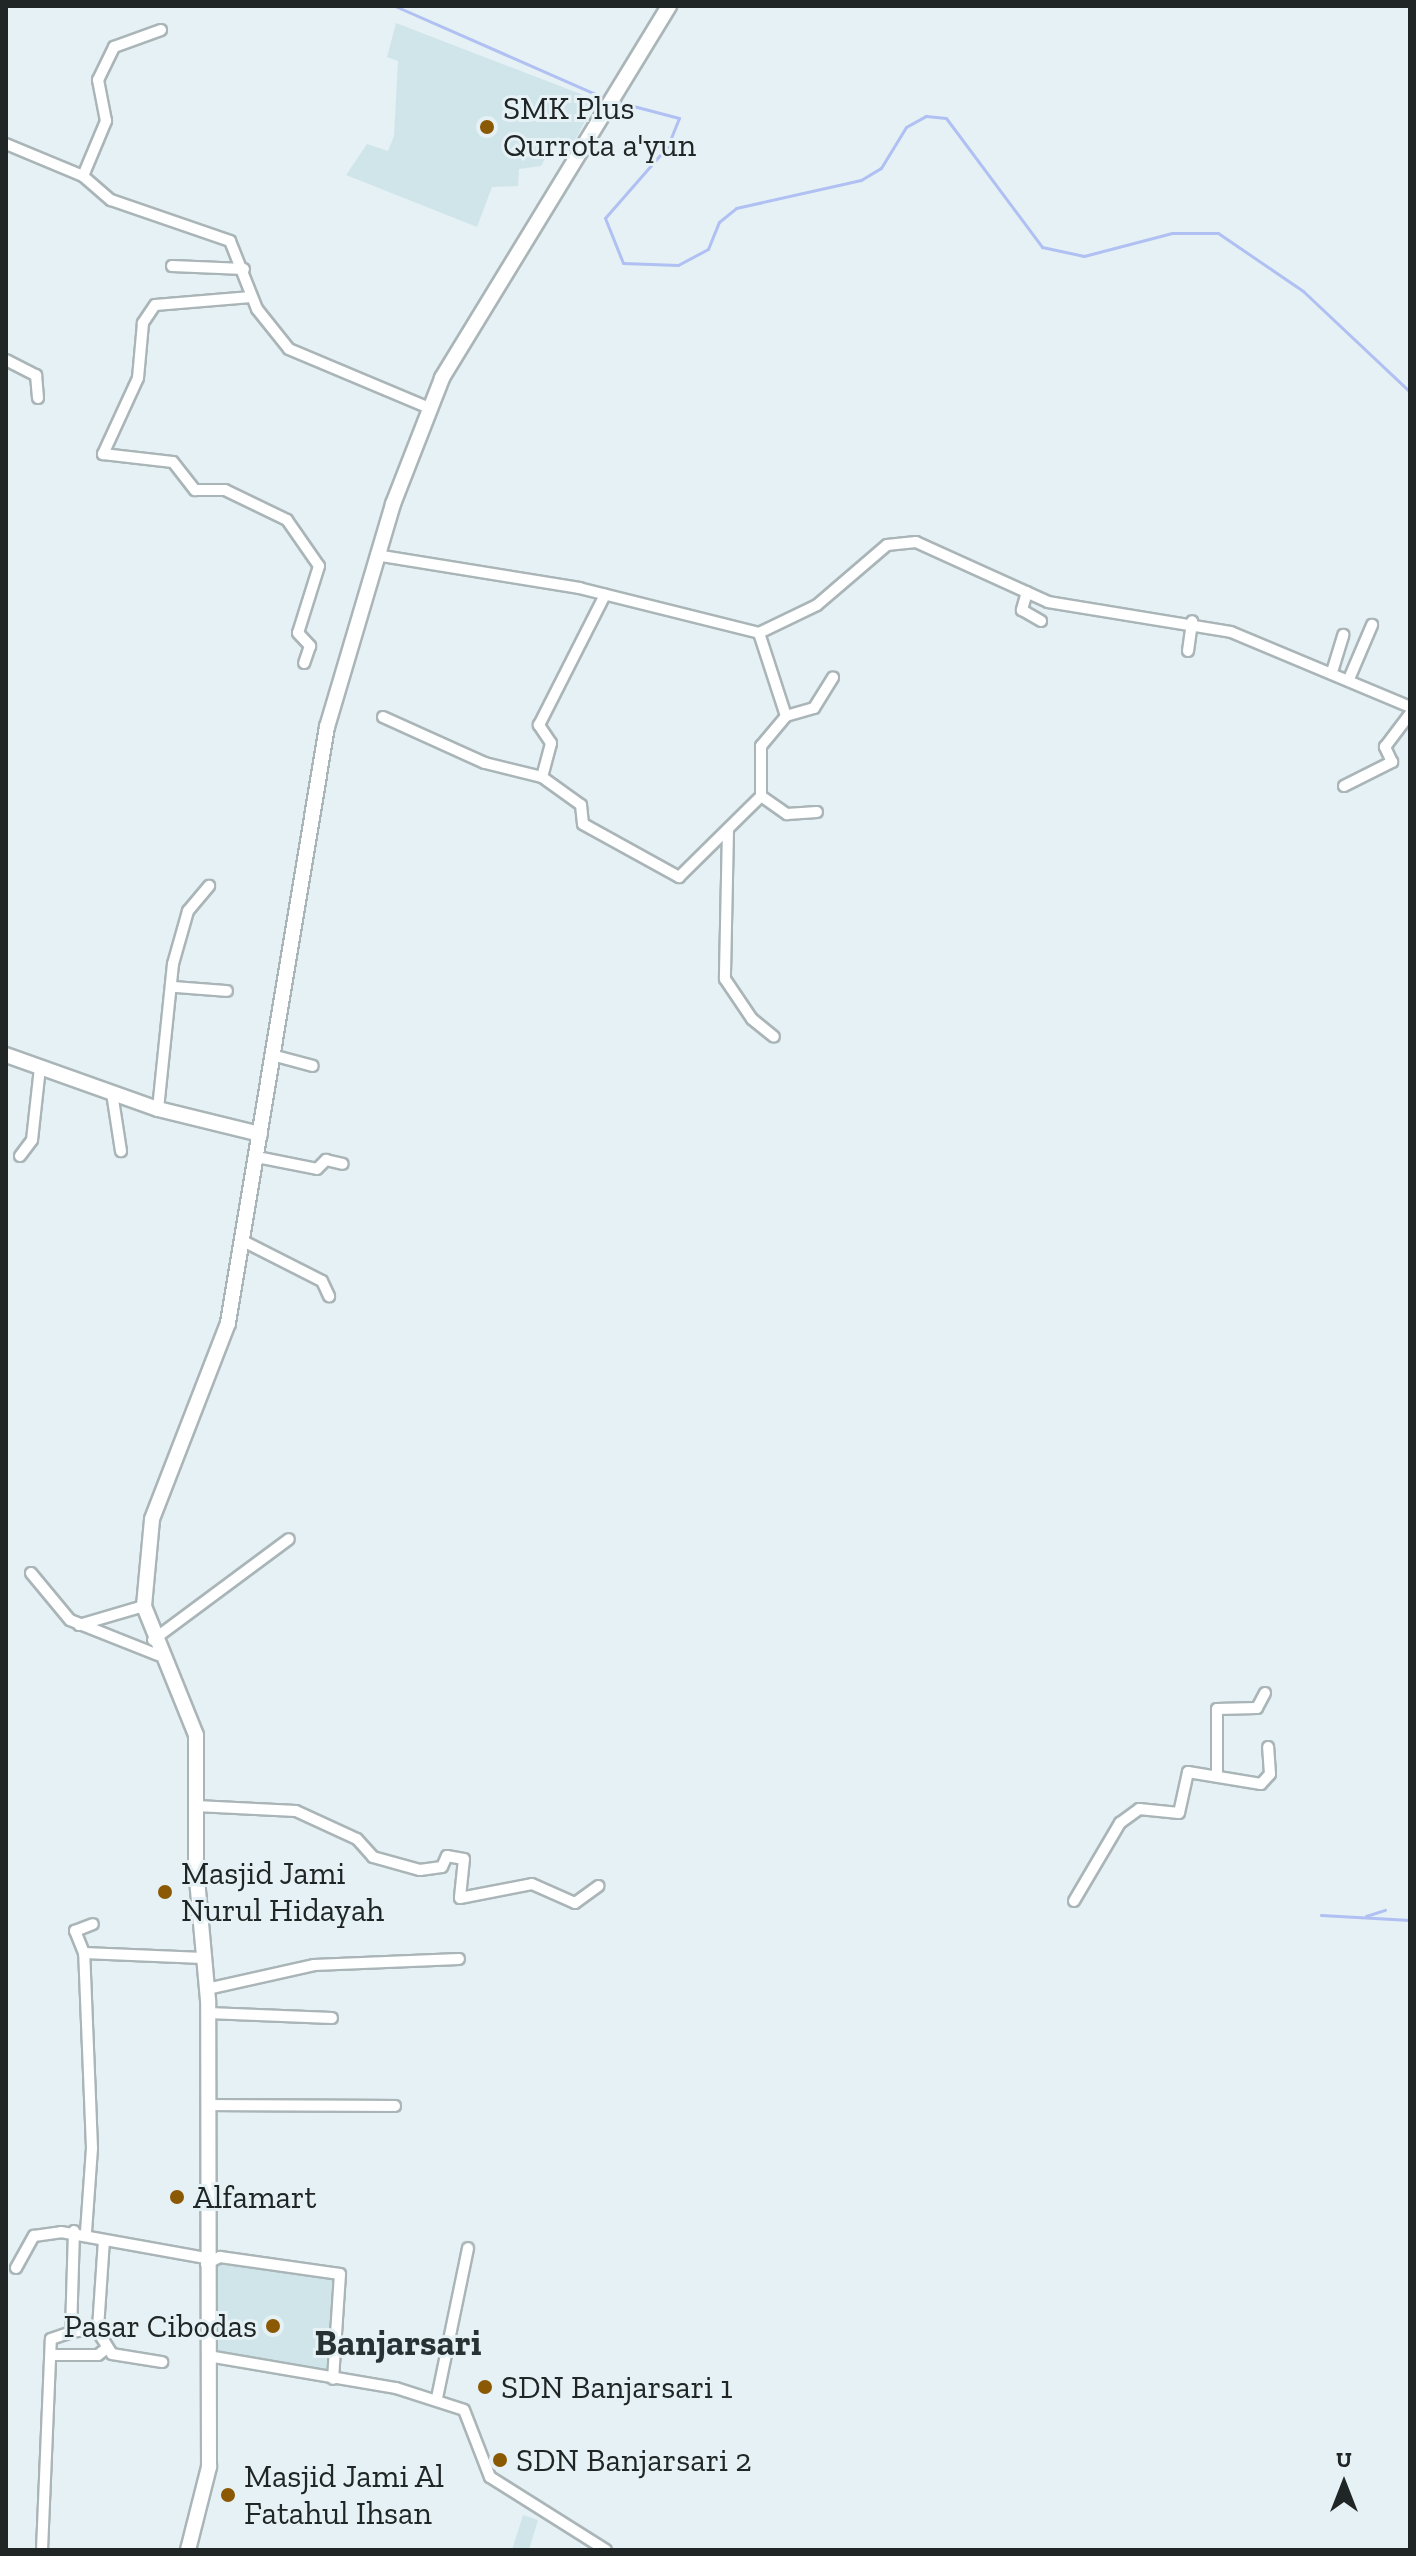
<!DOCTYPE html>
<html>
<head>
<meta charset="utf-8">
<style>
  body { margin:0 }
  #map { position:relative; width:1416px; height:2556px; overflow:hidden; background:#e5f1f4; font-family:"Zilla Slab",serif }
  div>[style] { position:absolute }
  .built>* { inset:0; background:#d0e5ea }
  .stream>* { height:3px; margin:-1.5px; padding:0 1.5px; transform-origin:1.5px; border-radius:1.5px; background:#b0c0f2 }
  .roads { filter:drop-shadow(2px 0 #aab5b8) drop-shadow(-2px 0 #aab5b8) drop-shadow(0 2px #aab5b8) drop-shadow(0 -2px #aab5b8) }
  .street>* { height:10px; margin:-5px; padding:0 5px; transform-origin:5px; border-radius:5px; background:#fff }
  .secondary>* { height:14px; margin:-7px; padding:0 7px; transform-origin:7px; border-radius:7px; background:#fff }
  .dots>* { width:22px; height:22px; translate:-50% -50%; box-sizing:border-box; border:4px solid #e5f1f4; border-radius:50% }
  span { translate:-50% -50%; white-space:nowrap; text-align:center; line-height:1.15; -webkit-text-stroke:6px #e5f1f4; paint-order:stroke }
  .poi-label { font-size:32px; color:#202526 }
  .left { translate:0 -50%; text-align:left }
  .right { translate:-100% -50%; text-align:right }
  .quarter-label { font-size:36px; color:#283234; font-weight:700 }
  .frame { position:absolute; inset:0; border:8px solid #202526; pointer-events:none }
  .north { position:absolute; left:1304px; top:2444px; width:80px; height:80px; -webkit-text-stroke:6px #e5f1f4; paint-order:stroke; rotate:0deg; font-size:22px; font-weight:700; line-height:32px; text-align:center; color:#202526 }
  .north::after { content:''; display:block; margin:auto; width:28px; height:36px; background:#202526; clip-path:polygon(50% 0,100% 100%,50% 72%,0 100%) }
</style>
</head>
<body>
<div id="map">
  <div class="built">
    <i style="clip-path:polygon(396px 23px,596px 100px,574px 142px,557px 137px,541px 166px,519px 169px,518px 186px,492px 187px,477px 227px,346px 175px,367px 144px,388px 151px,394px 136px,398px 61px,387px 57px)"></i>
    <i style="clip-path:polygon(220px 2258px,333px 2275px,330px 2375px,213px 2353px,212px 2264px)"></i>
    <i style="clip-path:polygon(523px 2515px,538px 2520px,529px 2550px,512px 2550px)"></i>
  </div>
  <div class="stream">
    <i style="left:125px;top:6px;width:39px"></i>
    <i style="left:395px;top:6px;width:232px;rotate:23.7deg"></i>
    <i style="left:618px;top:102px;width:63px;rotate:14.7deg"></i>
    <i style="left:679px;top:118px;width:31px;rotate:112deg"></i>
    <i style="left:667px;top:147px;width:94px;rotate:131.1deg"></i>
    <i style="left:605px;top:218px;width:48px;rotate:68.2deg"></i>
    <i style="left:623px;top:263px;width:55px;rotate:2.1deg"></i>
    <i style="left:678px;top:265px;width:34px;rotate:-28deg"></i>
    <i style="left:708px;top:249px;width:29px;rotate:-68deg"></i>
    <i style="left:719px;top:222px;width:22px;rotate:-39deg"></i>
    <i style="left:736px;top:208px;width:128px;rotate:-12.6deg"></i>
    <i style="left:861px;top:180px;width:23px;rotate:-31deg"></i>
    <i style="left:881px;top:168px;width:48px;rotate:-58.6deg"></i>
    <i style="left:906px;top:127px;width:23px;rotate:-29deg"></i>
    <i style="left:926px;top:116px;width:20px;rotate:6deg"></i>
    <i style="left:946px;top:118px;width:161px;rotate:53.3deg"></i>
    <i style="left:1042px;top:247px;width:43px;rotate:12.1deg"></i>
    <i style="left:1084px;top:256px;width:91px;rotate:-14.6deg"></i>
    <i style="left:1172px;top:233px;width:46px"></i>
    <i style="left:1218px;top:233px;width:103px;rotate:34.3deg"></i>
    <i style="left:1303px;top:291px;width:147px;rotate:43.3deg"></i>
    <i style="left:1321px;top:1915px;width:89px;rotate:3.2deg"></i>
    <i style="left:1366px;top:1916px;width:20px;rotate:-18deg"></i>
  </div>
  <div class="roads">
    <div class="street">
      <i style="left:6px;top:144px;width:83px;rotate:22.6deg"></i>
      <i style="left:83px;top:176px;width:37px;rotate:41deg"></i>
      <i style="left:111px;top:200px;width:126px;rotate:19deg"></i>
      <i style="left:230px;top:241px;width:73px;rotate:68.3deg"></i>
      <i style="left:257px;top:309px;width:51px;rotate:51.3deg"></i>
      <i style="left:289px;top:349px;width:150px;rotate:22.8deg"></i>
      <i style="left:83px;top:176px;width:60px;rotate:-67.3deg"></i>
      <i style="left:106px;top:121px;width:42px;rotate:-101deg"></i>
      <i style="left:98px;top:80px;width:37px;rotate:-64deg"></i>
      <i style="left:114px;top:47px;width:50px;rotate:-19.9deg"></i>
      <i style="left:172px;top:266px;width:72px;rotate:2.4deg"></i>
      <i style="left:251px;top:297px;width:96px;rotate:175.2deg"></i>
      <i style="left:155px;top:305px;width:22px;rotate:124deg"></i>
      <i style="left:143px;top:323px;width:55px;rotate:95.2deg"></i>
      <i style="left:138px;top:378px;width:84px;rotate:114.7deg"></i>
      <i style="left:103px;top:454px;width:70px;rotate:6.5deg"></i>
      <i style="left:173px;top:462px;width:36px;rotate:52deg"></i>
      <i style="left:195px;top:490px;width:30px"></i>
      <i style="left:225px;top:490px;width:69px;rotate:25.8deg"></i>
      <i style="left:287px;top:520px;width:56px;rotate:55.2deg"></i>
      <i style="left:319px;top:566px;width:70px;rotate:107.4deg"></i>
      <i style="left:298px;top:633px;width:18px;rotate:47deg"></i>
      <i style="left:310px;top:646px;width:18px;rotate:109deg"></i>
      <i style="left:6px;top:360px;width:34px;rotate:27deg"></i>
      <i style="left:36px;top:375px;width:23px;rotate:85deg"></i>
      <i style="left:376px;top:555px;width:206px;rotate:9.2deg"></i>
      <i style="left:579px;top:588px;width:186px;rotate:14deg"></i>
      <i style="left:759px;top:633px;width:64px;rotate:-25.8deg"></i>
      <i style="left:817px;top:605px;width:92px;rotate:-40.6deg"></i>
      <i style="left:887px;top:545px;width:29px;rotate:-6deg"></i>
      <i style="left:916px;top:542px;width:145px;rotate:24.4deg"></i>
      <i style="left:1048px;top:602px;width:185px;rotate:9.3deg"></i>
      <i style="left:1231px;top:632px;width:194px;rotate:22.7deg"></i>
      <i style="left:1027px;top:592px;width:19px;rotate:106deg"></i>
      <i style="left:1022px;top:610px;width:22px;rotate:30deg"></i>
      <i style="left:1188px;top:651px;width:30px;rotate:-82deg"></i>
      <i style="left:1332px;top:672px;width:39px;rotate:-73deg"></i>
      <i style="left:1349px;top:679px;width:59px;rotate:-66.9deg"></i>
      <i style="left:786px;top:716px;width:29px;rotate:-16deg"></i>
      <i style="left:814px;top:708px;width:36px;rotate:-58deg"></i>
      <i style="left:383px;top:717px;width:112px;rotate:24.3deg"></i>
      <i style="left:485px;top:763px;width:59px;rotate:13.8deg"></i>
      <i style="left:542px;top:777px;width:48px;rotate:35.7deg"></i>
      <i style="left:581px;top:805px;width:19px;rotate:84deg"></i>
      <i style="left:583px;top:824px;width:110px;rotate:28.9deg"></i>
      <i style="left:679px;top:877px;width:115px;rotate:-44.6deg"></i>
      <i style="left:761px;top:796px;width:50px;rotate:-90deg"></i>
      <i style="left:761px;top:746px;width:39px;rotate:-50deg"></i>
      <i style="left:786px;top:716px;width:87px;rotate:-108deg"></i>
      <i style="left:542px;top:777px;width:35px;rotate:-75deg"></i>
      <i style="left:551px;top:743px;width:22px;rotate:-124deg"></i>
      <i style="left:539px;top:725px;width:146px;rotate:-63.1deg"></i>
      <i style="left:1344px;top:786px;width:54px;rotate:-26.6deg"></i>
      <i style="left:1392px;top:762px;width:17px;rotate:-115deg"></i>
      <i style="left:1385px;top:747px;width:41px;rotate:-52.9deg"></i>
      <i style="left:761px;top:796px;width:32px;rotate:35deg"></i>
      <i style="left:787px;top:814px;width:30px;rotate:-4deg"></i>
      <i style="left:728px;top:830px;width:149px;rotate:91.2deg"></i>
      <i style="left:725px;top:979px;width:48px;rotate:56deg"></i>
      <i style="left:752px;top:1019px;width:28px;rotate:39deg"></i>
      <i style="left:175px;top:987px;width:52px;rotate:4.4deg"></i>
      <i style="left:272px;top:1055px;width:42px;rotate:15deg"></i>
      <i style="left:112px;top:1093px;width:59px;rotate:81.2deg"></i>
      <i style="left:158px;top:1109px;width:146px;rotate:-84.1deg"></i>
      <i style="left:173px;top:964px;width:55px;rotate:-74.2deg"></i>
      <i style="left:188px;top:911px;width:33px;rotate:-50deg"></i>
      <i style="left:20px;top:1156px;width:20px;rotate:-53deg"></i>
      <i style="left:32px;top:1140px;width:73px;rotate:-83.7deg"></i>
      <i style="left:257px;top:1157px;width:61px;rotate:11.3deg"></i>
      <i style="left:317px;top:1169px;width:13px;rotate:-45deg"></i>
      <i style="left:326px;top:1160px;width:17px;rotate:13deg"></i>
      <i style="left:247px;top:1243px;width:84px;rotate:26.9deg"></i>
      <i style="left:322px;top:1281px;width:17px;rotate:65deg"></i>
      <i style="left:31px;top:1573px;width:61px;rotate:50.3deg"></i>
      <i style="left:70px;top:1620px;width:95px;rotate:21.7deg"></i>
      <i style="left:79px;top:1625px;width:68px;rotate:-16.3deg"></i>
      <i style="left:153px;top:1640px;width:169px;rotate:-36.6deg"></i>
      <i style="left:1217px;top:1774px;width:65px;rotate:-90deg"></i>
      <i style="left:1217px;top:1709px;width:40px;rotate:-1.4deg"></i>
      <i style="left:1257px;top:1708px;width:17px;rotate:-62deg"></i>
      <i style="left:196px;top:1806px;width:100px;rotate:2.9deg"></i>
      <i style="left:296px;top:1811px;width:67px;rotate:24.7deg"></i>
      <i style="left:357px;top:1839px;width:24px;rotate:48deg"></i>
      <i style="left:373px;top:1857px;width:49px;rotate:15.5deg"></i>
      <i style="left:420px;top:1870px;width:22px;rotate:-8deg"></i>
      <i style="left:442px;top:1867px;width:12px;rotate:-66deg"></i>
      <i style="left:447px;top:1856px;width:17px;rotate:10deg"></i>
      <i style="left:464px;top:1859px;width:39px;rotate:96deg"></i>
      <i style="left:460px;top:1898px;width:73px;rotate:-11deg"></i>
      <i style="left:532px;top:1884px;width:47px;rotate:23.8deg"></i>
      <i style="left:575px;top:1903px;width:29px;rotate:-36deg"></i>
      <i style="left:1074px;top:1901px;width:91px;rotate:-59.5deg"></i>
      <i style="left:1120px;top:1823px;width:24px;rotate:-36deg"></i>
      <i style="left:1139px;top:1809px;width:40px;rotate:5.7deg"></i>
      <i style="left:1179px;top:1813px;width:42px;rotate:-77.6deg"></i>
      <i style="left:1188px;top:1772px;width:74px;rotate:9.3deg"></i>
      <i style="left:1261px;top:1784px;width:13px;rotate:-48deg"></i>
      <i style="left:1270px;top:1774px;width:27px;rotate:-94deg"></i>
      <i style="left:84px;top:1953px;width:24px;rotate:-112deg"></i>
      <i style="left:75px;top:1931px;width:19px;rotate:-21deg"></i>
      <i style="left:207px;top:1989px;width:110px;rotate:-12.6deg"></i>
      <i style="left:314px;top:1965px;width:145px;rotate:-2.4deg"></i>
      <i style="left:208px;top:2013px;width:124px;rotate:2.3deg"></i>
      <i style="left:207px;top:2105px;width:188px;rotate:0.3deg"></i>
      <i style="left:86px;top:2232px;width:84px;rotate:-85.9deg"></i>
      <i style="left:92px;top:2148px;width:195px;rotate:-92.3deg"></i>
      <i style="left:84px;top:1953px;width:119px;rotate:2.4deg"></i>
      <i style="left:206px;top:2264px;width:16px;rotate:-27deg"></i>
      <i style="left:220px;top:2257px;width:121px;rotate:8.1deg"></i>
      <i style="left:340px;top:2274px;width:105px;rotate:93.8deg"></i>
      <i style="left:16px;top:2268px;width:37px;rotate:-61deg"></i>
      <i style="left:34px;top:2236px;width:27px;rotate:-8deg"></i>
      <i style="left:61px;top:2232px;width:147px;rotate:10.2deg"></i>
      <i style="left:97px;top:2330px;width:28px;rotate:58deg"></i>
      <i style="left:112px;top:2354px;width:51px;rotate:9.1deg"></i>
      <i style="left:71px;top:2332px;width:27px;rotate:-8deg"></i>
      <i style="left:98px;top:2328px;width:87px;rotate:-86.1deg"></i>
      <i style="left:51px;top:2355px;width:47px"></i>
      <i style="left:98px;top:2355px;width:11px;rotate:-38deg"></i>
      <i style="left:208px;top:2356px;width:191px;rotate:9.7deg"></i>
      <i style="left:396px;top:2388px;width:71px;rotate:17.9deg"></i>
      <i style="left:464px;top:2410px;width:72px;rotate:68.8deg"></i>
      <i style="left:490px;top:2477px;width:137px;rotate:32.2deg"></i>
      <i style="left:437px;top:2398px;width:153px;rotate:-78.3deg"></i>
      <i style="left:42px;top:2550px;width:211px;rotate:-87.6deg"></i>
      <i style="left:51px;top:2339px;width:21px;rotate:-19deg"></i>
      <i style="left:71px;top:2332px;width:101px;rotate:-88.3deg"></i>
    </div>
    <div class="secondary">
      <i style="left:6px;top:1055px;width:161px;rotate:19.6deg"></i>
      <i style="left:158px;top:1109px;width:105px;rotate:13.8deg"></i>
      <i style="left:188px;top:2550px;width:86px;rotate:-75.8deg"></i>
      <i style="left:209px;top:2467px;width:467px;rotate:-90.1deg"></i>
      <i style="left:208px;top:2000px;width:132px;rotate:-95.2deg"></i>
      <i style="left:196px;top:1869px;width:134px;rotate:-90deg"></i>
      <i style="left:196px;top:1735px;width:139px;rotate:-112deg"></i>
      <i style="left:144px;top:1606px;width:87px;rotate:-84.7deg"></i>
      <i style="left:152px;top:1519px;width:210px;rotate:-68.8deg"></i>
      <i style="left:228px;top:1323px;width:604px;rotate:-80.57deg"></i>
      <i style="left:327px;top:727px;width:233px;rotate:-73.5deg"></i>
      <i style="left:393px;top:504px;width:135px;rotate:-68.7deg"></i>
      <i style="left:442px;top:378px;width:436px;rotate:-58.6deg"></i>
    </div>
  </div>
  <div class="dots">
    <i style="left:487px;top:127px;background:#8b5804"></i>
    <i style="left:165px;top:1892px;background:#8b5804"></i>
    <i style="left:177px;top:2197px;background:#8b5804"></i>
    <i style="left:273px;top:2326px;background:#8b5804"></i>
    <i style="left:485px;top:2387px;background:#8b5804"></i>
    <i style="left:500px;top:2460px;background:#8b5804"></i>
    <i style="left:228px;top:2495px;background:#8b5804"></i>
  </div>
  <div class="poi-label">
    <span class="left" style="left:503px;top:127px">SMK Plus<br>Qurrota a'yun</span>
    <span class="left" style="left:181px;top:1892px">Masjid Jami<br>Nurul Hidayah</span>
    <span class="left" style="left:193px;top:2197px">Alfamart</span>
    <span class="right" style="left:257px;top:2326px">Pasar Cibodas</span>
    <span class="left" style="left:501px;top:2387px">SDN Banjarsari 1</span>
    <span class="left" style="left:516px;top:2460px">SDN Banjarsari 2</span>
    <span class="left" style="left:244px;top:2495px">Masjid Jami Al<br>Fatahul Ihsan</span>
  </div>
  <div class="quarter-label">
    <span style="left:398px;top:2343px">Banjarsari</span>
  </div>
  <div class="frame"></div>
  <div class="north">U</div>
</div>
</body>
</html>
